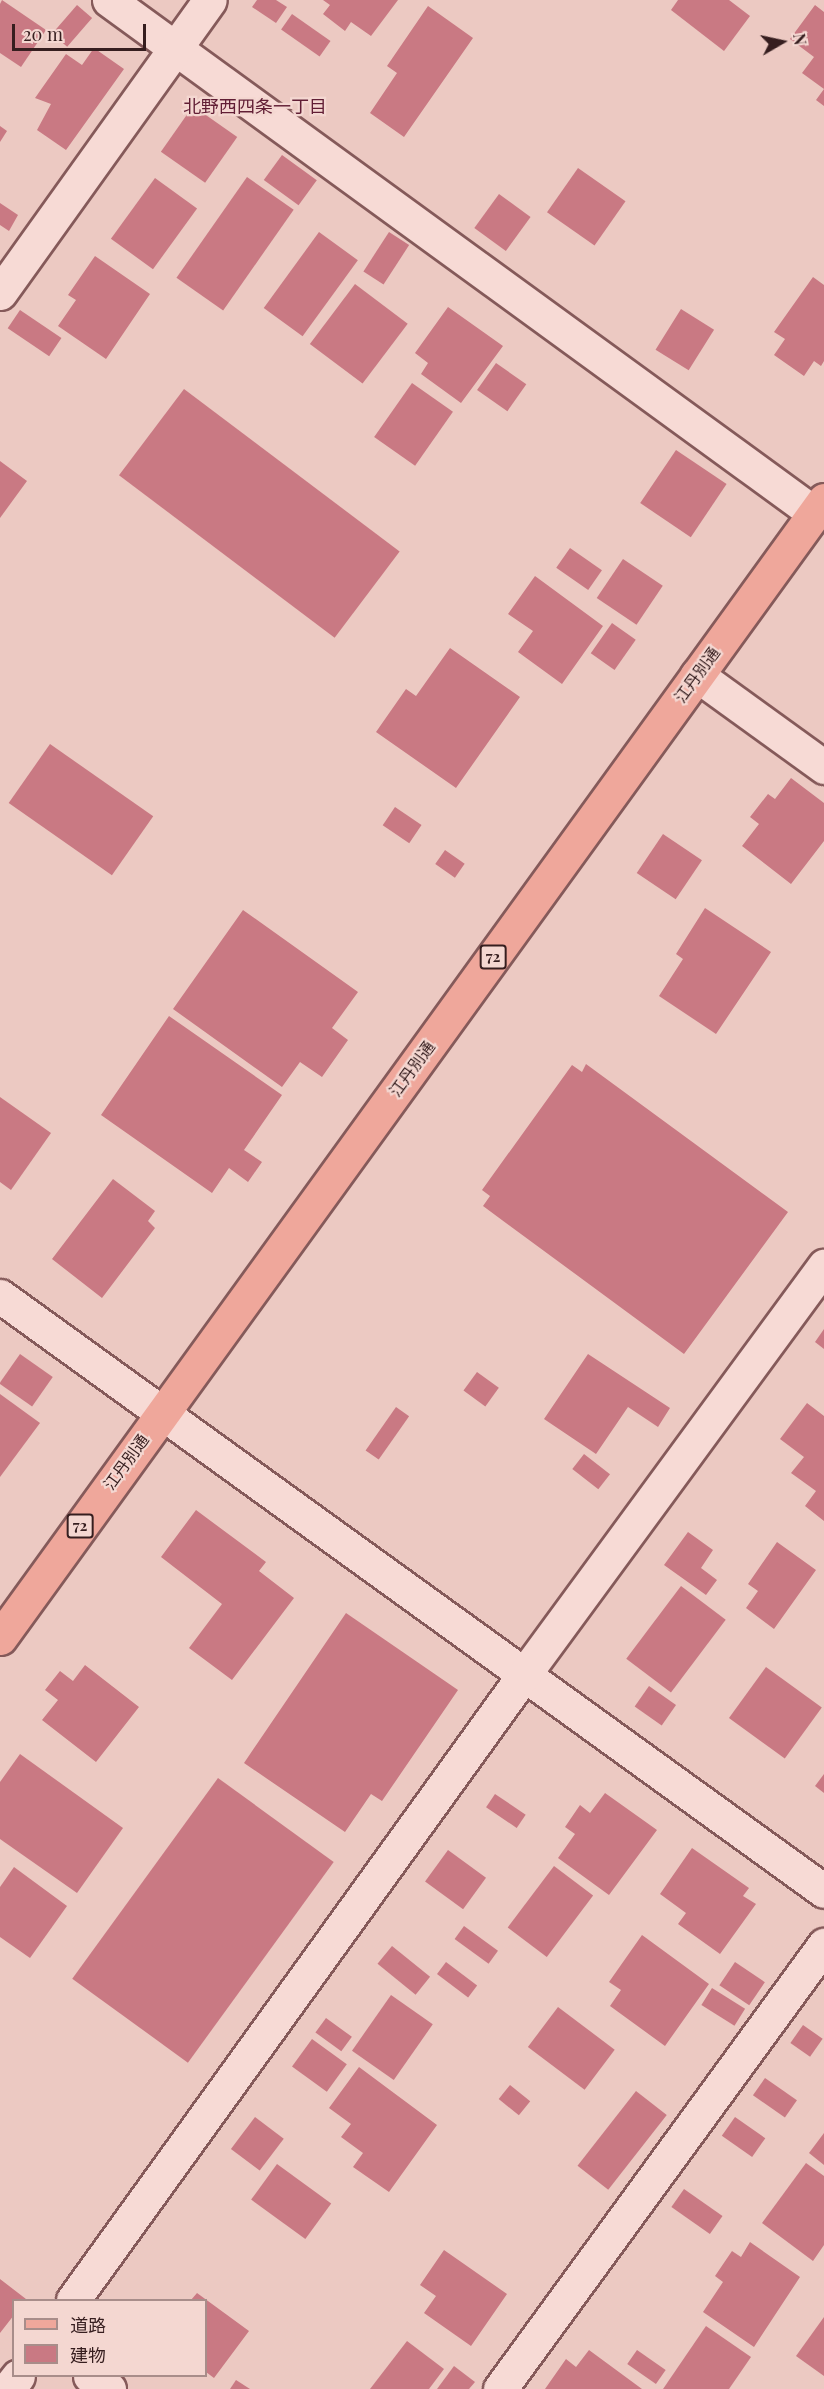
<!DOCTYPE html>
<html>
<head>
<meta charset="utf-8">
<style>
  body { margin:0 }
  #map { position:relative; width:824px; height:2389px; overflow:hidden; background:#ecc9c2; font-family:"Playfair Display","Noto Sans JP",serif }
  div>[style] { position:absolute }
  .building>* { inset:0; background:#c97983; transform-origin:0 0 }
  .roads { filter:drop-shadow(2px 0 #855a5a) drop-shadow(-2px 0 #855a5a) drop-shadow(0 2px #855a5a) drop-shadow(0 -2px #855a5a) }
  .minor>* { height:33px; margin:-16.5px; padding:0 16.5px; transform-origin:16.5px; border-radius:16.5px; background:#f7dad5 }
  .major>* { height:33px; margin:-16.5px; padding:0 16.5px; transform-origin:16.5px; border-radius:16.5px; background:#efa79b }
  span { translate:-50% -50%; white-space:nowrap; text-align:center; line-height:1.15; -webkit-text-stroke:4.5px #f4d7d1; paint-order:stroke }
  .shield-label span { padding:2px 4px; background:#f4d7d1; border:2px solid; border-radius:4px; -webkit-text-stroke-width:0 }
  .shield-label { font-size:15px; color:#361e1f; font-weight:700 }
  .street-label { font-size:16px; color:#361e1f }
  .neighbourhood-label { font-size:18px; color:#611e35 }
  .legend { position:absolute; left:12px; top:2299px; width:195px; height:78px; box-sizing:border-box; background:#f4d7d1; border:2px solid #a88d8a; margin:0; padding:8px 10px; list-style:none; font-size:18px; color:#361e1f }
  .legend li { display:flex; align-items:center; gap:12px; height:30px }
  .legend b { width:30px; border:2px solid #a88d8a }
  .north { position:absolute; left:752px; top:12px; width:60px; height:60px; -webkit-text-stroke:4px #f4d7d1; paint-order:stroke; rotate:81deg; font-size:16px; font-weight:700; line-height:24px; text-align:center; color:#361e1f }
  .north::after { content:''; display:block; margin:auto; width:21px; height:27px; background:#361e1f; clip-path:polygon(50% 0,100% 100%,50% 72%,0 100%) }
  .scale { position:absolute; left:12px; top:24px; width:134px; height:27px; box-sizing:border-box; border:3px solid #361e1f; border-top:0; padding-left:8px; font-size:18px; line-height:21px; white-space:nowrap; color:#361e1f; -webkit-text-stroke:4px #f4d7d1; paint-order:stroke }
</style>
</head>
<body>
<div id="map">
  <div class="building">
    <i style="clip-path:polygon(2px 0,46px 30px,21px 67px,0 53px,0 4px)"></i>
    <i style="clip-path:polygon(257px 0,276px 0,287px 7px,276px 23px,252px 7px)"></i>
    <i style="clip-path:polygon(323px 0,398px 0,371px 36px,351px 22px,345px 31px,323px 14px,330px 5px)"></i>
    <i style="clip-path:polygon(678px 0,729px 0,750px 16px,724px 51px,671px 10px)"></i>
    <i style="left:77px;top:5px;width:20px;height:38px;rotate:41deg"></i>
    <i style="clip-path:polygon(815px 5px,824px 12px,824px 106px,816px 100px,824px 89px,802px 73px,814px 57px,790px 39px)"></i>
    <i style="clip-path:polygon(428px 6px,473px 38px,404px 137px,370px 113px,397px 73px,387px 66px)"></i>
    <i style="left:292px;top:14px;width:47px;height:19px;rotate:35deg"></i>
    <i style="clip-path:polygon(94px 48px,124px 69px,66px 150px,37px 130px,51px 104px,35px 98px,66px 54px,82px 65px)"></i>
    <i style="left:193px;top:106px;width:54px;height:56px;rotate:35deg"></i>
    <i style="clip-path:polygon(0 126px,7px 131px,0 142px)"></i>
    <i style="left:282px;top:155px;width:43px;height:31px;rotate:36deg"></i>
    <i style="left:578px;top:168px;width:58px;height:54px;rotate:35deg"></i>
    <i style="left:247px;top:177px;width:57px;height:123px;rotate:35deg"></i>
    <i style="left:155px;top:178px;width:52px;height:75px;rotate:36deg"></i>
    <i style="left:499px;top:194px;width:39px;height:42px;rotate:36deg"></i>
    <i style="clip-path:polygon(0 203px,18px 215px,9px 231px,0 225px)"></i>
    <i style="left:319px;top:232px;width:48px;height:94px;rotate:36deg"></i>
    <i style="left:389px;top:232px;width:24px;height:47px;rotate:33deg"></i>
    <i style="clip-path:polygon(95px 256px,150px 294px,106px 359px,58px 326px,76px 300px,68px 295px)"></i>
    <i style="clip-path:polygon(813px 277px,824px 285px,824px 361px,821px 366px,814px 361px,804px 376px,774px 355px,785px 339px,774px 332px)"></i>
    <i style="left:355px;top:284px;width:66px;height:75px;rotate:37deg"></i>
    <i style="clip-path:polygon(448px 307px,503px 346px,461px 403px,421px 374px,428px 363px,415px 353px)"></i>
    <i style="left:681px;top:309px;width:39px;height:48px;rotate:32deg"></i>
    <i style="left:20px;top:310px;width:50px;height:22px;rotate:34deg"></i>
    <i style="left:496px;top:363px;width:37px;height:33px;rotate:35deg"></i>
    <i style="left:412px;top:383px;width:50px;height:66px;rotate:35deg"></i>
    <i style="left:184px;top:389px;width:270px;height:108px;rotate:37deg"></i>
    <i style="left:676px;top:450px;width:61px;height:64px;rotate:34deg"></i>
    <i style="clip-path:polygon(0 461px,27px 481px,0 518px)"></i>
    <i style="left:570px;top:548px;width:39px;height:24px;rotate:35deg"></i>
    <i style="left:623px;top:559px;width:48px;height:47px;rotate:34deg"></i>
    <i style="clip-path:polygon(535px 576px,603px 626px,562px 684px,518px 652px,533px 631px,508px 614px)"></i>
    <i style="left:612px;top:623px;width:29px;height:37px;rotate:35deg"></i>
    <i style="clip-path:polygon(450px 648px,520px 697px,456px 788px,376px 732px,406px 689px,416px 696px)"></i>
    <i style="left:50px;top:744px;width:126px;height:72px;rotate:35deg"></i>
    <i style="clip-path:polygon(791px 778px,824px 803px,824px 841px,791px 884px,742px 846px,759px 824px,750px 817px,768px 794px,775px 799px)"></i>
    <i style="left:395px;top:807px;width:32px;height:22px;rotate:34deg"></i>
    <i style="left:663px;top:834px;width:47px;height:47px;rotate:34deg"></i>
    <i style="left:445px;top:850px;width:24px;height:17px;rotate:35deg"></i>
    <i style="clip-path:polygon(705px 908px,771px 952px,716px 1034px,659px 996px,683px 959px,676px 954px)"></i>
    <i style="clip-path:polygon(243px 910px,358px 992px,332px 1028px,348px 1040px,322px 1077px,300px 1062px,282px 1087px,173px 1009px)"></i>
    <i style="clip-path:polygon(169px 1016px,282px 1095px,244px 1150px,262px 1162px,248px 1182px,229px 1168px,212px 1193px,101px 1115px)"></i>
    <i style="clip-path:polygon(586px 1064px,788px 1212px,684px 1354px,483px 1206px,490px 1196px,482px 1190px,572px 1065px,582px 1072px)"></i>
    <i style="clip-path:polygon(0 1097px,51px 1133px,11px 1190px,0 1182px)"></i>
    <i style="clip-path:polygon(113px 1179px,155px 1211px,148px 1221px,155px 1228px,102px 1298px,52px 1259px)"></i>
    <i style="clip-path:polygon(824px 1329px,824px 1349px,815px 1342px)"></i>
    <i style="left:20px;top:1354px;width:40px;height:36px;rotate:35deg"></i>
    <i style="clip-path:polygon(588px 1354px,670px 1408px,658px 1427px,628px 1407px,596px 1454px,544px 1419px)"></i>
    <i style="left:477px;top:1372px;width:27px;height:23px;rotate:36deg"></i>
    <i style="clip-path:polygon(0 1394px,40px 1423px,0 1477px)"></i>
    <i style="clip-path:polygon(807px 1403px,824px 1416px,824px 1521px,805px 1506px,816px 1491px,791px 1473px,804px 1457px,780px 1439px)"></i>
    <i style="left:396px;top:1407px;width:16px;height:53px;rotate:35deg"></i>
    <i style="left:584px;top:1454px;width:33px;height:19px;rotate:38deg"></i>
    <i style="clip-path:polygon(196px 1510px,266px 1562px,259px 1571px,294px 1598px,232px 1680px,189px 1648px,222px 1604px,161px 1557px)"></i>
    <i style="clip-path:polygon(688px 1532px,713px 1550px,701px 1568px,717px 1580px,706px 1595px,664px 1565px)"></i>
    <i style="clip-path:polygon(777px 1542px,816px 1570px,774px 1629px,746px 1608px,758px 1591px,748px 1584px)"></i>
    <i style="left:681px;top:1586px;width:56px;height:91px;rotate:37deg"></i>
    <i style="clip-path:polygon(346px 1613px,458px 1690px,382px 1801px,371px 1794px,345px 1832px,244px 1763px)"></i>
    <i style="clip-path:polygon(85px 1665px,139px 1707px,96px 1762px,42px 1720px,58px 1700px,45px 1690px,60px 1671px,73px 1681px)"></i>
    <i style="left:766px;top:1667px;width:69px;height:63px;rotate:36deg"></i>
    <i style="left:649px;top:1686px;width:33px;height:25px;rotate:35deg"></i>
    <i style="clip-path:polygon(20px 1754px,123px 1828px,77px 1893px,0 1839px,0 1782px)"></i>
    <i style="clip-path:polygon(824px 1774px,824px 1793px,815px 1786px)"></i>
    <i style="left:218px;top:1778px;width:143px;height:248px;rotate:36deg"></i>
    <i style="clip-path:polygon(605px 1793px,657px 1830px,609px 1895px,558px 1858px,575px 1834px,565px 1827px,580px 1805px,590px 1813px)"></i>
    <i style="left:495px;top:1794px;width:37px;height:16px;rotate:34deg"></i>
    <i style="clip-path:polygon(692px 1848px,749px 1888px,743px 1896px,756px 1904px,720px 1954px,678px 1924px,686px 1913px,660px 1894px)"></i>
    <i style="left:448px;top:1850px;width:47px;height:39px;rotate:36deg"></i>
    <i style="left:554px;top:1866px;width:49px;height:77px;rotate:37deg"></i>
    <i style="clip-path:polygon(14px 1867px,67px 1906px,30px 1958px,0 1937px,0 1887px)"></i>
    <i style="left:464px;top:1926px;width:42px;height:16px;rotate:36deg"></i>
    <i style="clip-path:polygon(642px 1935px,709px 1984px,665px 2046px,610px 2006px,621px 1990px,609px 1982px)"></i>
    <i style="left:392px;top:1946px;width:49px;height:23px;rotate:39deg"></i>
    <i style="left:446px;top:1962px;width:39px;height:15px;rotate:37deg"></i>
    <i style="left:735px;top:1962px;width:36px;height:28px;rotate:34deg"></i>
    <i style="left:712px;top:1988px;width:39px;height:20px;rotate:32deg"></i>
    <i style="left:391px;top:1995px;width:51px;height:68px;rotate:35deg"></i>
    <i style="left:558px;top:2007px;width:71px;height:50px;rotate:37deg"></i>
    <i style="left:326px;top:2018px;width:32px;height:18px;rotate:36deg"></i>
    <i style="left:803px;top:2025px;width:24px;height:22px;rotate:35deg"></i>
    <i style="left:312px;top:2039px;width:43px;height:34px;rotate:36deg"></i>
    <i style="clip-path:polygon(359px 2067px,437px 2125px,389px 2192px,353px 2167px,363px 2153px,341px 2137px,351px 2124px,329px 2108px)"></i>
    <i style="left:765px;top:2078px;width:39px;height:21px;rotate:35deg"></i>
    <i style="left:510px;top:2085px;width:26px;height:18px;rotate:39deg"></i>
    <i style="left:636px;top:2091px;width:39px;height:95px;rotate:38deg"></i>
    <i style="left:255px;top:2117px;width:36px;height:40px;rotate:37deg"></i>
    <i style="left:735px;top:2117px;width:37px;height:23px;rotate:35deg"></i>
    <i style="clip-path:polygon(824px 2133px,824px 2165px,809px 2153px)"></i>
    <i style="clip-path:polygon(806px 2163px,824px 2176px,824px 2245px,813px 2261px,762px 2223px)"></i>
    <i style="left:277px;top:2164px;width:67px;height:44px;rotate:36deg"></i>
    <i style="left:684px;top:2189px;width:47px;height:22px;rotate:35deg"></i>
    <i style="clip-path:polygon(750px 2242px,800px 2277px,754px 2347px,703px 2312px,723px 2282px,715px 2276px,732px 2251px,741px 2257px)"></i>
    <i style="clip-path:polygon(444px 2250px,507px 2294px,471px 2346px,424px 2313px,436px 2296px,420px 2285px)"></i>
    <i style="clip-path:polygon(0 2279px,26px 2299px,14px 2300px,14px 2315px,0 2333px)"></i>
    <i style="clip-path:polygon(197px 2293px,249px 2331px,214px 2378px,206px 2372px,206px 2300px,191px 2300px)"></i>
    <i style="clip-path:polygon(824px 2317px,824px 2376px,796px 2356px)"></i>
    <i style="clip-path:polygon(706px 2326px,751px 2357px,729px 2389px,663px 2389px)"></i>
    <i style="clip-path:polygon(407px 2341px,444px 2369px,429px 2389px,370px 2389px)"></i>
    <i style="clip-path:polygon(589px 2350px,642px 2389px,545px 2389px,566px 2359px,576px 2367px)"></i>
    <i style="left:637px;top:2350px;width:35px;height:17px;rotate:35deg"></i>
    <i style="clip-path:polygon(454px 2366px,475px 2382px,469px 2389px,437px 2389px)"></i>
    <i style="clip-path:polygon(236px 2380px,250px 2389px,230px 2389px)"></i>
  </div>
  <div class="roads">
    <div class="minor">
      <i style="left:109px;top:0;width:872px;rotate:36.04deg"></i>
      <i style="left:0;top:293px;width:360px;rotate:-54.4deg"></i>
      <i style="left:697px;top:675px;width:157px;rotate:35.9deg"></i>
      <i style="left:0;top:1296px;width:1016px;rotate:35.83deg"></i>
      <i style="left:73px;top:2300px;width:769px;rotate:-54.2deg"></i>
      <i style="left:523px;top:1676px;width:509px;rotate:-53.72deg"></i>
      <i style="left:90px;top:2376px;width:23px;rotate:34deg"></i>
      <i style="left:8px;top:2389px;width:16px;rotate:-52deg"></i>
      <i style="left:500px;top:2389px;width:550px;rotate:-53.88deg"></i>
    </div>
    <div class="major">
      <i style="left:0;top:1638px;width:1405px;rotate:-54.09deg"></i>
    </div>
  </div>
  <div class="shield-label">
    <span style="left:493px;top:957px">72</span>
    <span style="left:80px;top:1526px">72</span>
  </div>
  <div class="street-label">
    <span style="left:697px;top:675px;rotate:-54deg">江丹別通</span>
    <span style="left:412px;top:1069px;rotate:-54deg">江丹別通</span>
    <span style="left:126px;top:1462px;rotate:-54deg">江丹別通</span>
  </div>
  <div class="neighbourhood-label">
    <span style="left:255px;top:106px">北野西四条一丁目</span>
  </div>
  <ul class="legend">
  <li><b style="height:8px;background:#efa79b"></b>道路</li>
  <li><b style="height:16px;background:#c97983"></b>建物</li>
  </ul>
  <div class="north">N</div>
  <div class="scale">20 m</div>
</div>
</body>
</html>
